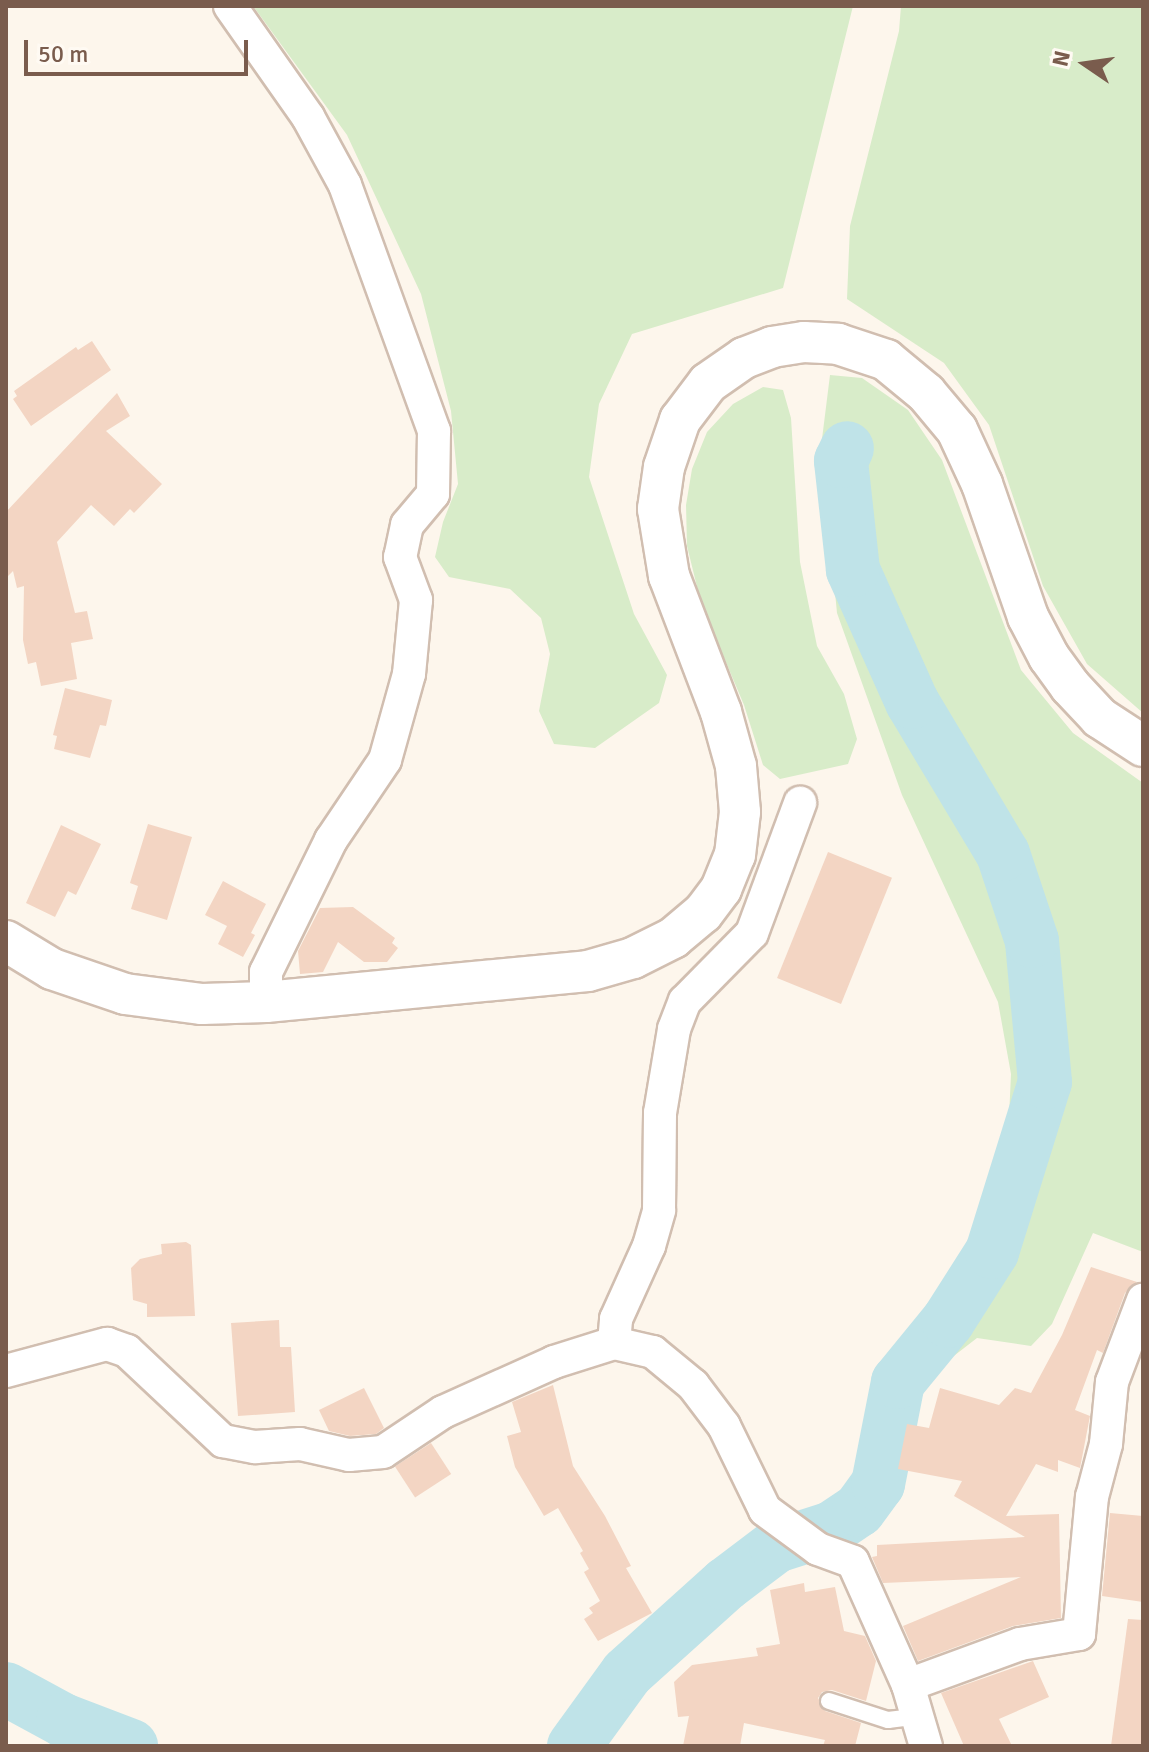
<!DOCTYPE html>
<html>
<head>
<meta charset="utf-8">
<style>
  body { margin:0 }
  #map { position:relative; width:1149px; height:1752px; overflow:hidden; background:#fdf6ec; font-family:Signika,sans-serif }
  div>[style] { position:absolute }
  .green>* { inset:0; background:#d8ecc9 }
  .river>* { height:54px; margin:-27px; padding:0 27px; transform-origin:27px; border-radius:27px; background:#bfe3e8 }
  .building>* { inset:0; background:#f3d5c3; transform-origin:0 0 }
  .roads { filter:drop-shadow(2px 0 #d1beb0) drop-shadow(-2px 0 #d1beb0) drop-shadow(0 2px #d1beb0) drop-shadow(0 -2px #d1beb0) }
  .service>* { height:16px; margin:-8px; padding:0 8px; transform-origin:8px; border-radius:8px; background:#fff }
  .minor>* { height:32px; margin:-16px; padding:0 16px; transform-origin:16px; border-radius:16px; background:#fff }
  .tertiary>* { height:40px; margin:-20px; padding:0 20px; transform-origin:20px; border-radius:20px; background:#fff }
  span { translate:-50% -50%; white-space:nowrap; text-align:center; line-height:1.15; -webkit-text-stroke:6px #fffaf3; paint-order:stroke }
  .frame { position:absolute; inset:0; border:8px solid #7a5c4d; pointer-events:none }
  .north { position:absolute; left:1045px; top:24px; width:80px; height:80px; -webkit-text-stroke:6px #fffaf3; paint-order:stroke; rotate:283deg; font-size:22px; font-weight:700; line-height:32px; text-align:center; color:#7a5c4d }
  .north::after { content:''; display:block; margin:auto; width:28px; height:36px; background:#7a5c4d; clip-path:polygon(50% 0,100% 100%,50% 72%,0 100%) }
  .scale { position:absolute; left:24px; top:40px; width:224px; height:36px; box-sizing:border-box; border:4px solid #7a5c4d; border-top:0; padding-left:10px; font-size:24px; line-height:28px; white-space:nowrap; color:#7a5c4d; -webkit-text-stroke:6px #fffaf3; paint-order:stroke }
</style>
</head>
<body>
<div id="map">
  <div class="green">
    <i style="clip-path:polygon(253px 6px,853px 6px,783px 288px,632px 334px,599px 404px,589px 477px,634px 614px,667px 675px,659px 703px,595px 748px,554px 744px,539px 711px,550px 654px,541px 618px,510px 589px,449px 577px,435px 557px,443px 522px,458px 484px,451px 411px,421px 294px,347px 135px)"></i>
    <i style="clip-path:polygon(901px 6px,1143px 6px,1143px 713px,1087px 664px,1043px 586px,989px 425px,944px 363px,847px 299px,850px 226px,899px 31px)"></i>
    <i style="clip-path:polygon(830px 375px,862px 378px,908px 410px,942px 460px,1021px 670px,1073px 733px,1143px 783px,1143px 1252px,1093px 1233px,1052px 1324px,1031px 1346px,977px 1338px,946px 1362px,927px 1350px,944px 1299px,982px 1247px,1008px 1139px,1011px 1074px,998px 1002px,902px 795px,837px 613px,821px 447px)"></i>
    <i style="clip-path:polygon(763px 387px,783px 390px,791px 418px,800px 562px,817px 646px,844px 694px,857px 739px,848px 764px,780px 779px,763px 765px,744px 705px,701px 603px,687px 546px,686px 505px,692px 469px,707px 432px,733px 404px)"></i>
  </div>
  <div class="river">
    <i style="left:6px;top:1689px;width:65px;rotate:28.5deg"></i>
    <i style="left:63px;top:1720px;width:73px;rotate:20.9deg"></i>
    <i style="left:574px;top:1746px;width:90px;rotate:-54deg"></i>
    <i style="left:627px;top:1673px;width:133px;rotate:-42deg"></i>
    <i style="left:726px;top:1584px;width:63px;rotate:-37.2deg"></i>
    <i style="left:776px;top:1546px;width:59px;rotate:-17.8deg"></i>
    <i style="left:832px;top:1528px;width:32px;rotate:-34deg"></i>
    <i style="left:859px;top:1510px;width:32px;rotate:-54deg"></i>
    <i style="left:878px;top:1484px;width:104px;rotate:-78.9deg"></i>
    <i style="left:898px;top:1382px;width:79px;rotate:-50.7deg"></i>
    <i style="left:948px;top:1321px;width:82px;rotate:-57.5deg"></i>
    <i style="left:992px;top:1252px;width:178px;rotate:-72.7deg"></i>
    <i style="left:1045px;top:1082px;width:142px;rotate:-95.3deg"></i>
    <i style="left:1032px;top:941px;width:92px;rotate:-108.4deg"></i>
    <i style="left:1003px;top:854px;width:177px;rotate:-120.9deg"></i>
    <i style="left:912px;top:702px;width:145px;rotate:-114.1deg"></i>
    <i style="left:853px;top:570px;width:110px;rotate:-96.3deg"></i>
    <i style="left:841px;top:461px;width:14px;rotate:-65deg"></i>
  </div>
  <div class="building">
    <i style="clip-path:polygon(92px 341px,111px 370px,31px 426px,13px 399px,17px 396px,14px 391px,76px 347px,78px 350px)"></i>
    <i style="clip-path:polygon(117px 393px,130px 416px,106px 431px,162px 484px,134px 513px,130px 509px,114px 526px,91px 505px,57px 542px,75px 613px,87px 611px,93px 639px,71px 643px,77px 679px,41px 686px,36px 662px,28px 664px,23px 640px,24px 586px,17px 588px,13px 571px,6px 578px,6px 512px)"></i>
    <i style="clip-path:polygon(65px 688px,112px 700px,106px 726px,100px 725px,90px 758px,54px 749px,57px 736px,53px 735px)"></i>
    <i style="clip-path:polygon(148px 824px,192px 837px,167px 920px,131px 909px,138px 886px,130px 883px)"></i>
    <i style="clip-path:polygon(61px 825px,101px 844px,76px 895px,68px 891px,55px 917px,26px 903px)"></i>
    <i style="left:828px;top:852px;width:69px;height:136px;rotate:22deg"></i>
    <i style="clip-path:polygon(223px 881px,266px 904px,251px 933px,255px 935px,243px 957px,218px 944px,227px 926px,205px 915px)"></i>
    <i style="clip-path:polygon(353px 907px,395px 938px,392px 943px,398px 948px,387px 962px,364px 962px,338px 942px,323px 972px,300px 974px,298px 951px,320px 908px)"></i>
    <i style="clip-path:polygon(186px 1242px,191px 1245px,195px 1316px,147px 1317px,147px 1304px,133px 1300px,131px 1268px,140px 1259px,162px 1254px,161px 1244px)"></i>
    <i style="clip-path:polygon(1091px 1267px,1137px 1282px,1125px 1293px,1103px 1353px,1097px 1350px,1075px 1410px,1090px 1416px,1080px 1468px,1058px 1460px,1058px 1472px,1036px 1464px,1006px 1516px,1059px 1514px,1061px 1618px,1013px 1626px,918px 1661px,903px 1626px,1021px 1577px,883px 1583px,872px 1557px,877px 1556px,877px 1545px,1025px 1537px,954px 1496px,962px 1481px,898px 1469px,907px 1424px,929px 1428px,940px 1388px,999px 1405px,1015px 1388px,1031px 1393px,1062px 1335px)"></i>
    <i style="clip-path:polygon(279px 1320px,280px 1347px,291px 1347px,295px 1412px,238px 1416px,231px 1323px)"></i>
    <i style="clip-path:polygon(553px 1385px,573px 1466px,605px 1516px,631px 1566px,626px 1568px,652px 1613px,598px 1641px,584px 1619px,593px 1613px,589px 1608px,600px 1601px,584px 1572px,589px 1569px,580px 1553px,583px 1551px,558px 1508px,544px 1516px,515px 1467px,507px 1436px,521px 1432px,512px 1402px)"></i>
    <i style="clip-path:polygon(364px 1388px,384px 1428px,376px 1434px,350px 1436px,329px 1431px,319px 1410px)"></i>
    <i style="left:431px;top:1443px;width:37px;height:43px;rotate:57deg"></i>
    <i style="clip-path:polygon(1110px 1513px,1143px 1516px,1143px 1602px,1102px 1596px)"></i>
    <i style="clip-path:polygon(804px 1583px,805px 1592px,835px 1587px,844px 1631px,865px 1636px,876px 1661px,866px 1701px,832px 1690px,822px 1692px,818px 1698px,825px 1711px,861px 1723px,855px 1746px,823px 1746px,825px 1740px,744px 1723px,740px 1746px,683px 1746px,689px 1716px,678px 1717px,674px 1682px,692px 1665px,758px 1656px,756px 1648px,780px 1644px,770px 1590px)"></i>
    <i style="clip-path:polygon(1128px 1619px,1143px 1620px,1143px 1746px,1111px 1746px)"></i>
    <i style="clip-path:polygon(1033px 1661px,1049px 1697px,999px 1719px,1012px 1746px,964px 1746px,941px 1693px)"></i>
  </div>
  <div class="roads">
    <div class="service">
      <i style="left:829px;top:1701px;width:62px;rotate:17.9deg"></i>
      <i style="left:888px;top:1720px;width:32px;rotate:-7deg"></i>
    </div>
    <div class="minor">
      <i style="left:230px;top:6px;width:136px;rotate:54.9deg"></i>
      <i style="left:308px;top:117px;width:77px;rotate:61.4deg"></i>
      <i style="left:345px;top:185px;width:262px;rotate:70.1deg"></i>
      <i style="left:434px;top:431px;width:63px;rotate:90.9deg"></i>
      <i style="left:433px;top:494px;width:40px;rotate:130deg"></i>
      <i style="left:407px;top:525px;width:33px;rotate:102deg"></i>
      <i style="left:400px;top:557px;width:46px;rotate:69.6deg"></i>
      <i style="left:416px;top:600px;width:74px;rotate:95.4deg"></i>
      <i style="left:409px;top:674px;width:89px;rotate:105.6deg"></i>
      <i style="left:385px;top:760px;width:97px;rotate:124deg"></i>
      <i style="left:331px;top:840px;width:147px;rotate:116.2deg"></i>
      <i style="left:266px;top:972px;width:30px;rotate:90deg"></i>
      <i style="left:614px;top:1343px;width:24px;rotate:-85deg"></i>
      <i style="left:616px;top:1319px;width:80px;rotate:-65.7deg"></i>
      <i style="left:649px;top:1246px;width:37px;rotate:-74deg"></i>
      <i style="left:659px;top:1210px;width:97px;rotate:-89.4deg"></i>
      <i style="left:660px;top:1113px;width:85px;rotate:-80.5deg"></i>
      <i style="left:674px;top:1029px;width:30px;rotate:-69deg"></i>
      <i style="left:685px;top:1001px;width:95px;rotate:-45.4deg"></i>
      <i style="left:752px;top:933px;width:139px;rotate:-69.7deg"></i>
      <i style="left:6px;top:1371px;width:105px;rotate:-15deg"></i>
      <i style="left:107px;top:1344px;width:21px;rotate:19deg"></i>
      <i style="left:127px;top:1351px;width:132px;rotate:43.2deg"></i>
      <i style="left:223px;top:1441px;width:33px;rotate:11deg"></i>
      <i style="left:255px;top:1447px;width:45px;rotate:-3.8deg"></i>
      <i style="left:300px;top:1444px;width:50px;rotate:12.7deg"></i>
      <i style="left:349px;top:1455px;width:34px;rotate:-5deg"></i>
      <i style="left:383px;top:1452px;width:72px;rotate:-33.7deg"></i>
      <i style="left:443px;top:1412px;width:122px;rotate:-24.2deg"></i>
      <i style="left:554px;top:1362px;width:63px;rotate:-17.6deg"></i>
      <i style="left:614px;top:1343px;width:40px;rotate:13deg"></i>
      <i style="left:653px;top:1352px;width:52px;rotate:39.5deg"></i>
      <i style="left:693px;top:1385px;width:51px;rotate:52.9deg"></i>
      <i style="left:724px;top:1426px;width:93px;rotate:64deg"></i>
      <i style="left:765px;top:1510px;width:66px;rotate:36.3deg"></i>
      <i style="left:818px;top:1549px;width:37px;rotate:20deg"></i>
      <i style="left:853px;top:1562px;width:135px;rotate:65.9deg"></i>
      <i style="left:908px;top:1685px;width:64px;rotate:73.6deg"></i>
      <i style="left:908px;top:1685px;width:119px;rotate:-20.1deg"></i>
      <i style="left:1020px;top:1644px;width:60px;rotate:-9.6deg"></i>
      <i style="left:1079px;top:1634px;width:138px;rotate:-84.6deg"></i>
      <i style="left:1092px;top:1497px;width:55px;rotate:-75.2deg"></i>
      <i style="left:1106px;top:1444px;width:62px;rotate:-84.5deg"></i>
      <i style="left:1112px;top:1382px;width:88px;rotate:-69.3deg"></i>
    </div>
    <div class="tertiary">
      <i style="left:6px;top:941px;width:54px;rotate:31.3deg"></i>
      <i style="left:52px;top:969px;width:77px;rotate:18.9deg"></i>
      <i style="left:125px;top:994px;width:78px;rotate:7.4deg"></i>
      <i style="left:202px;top:1004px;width:64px;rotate:-1.8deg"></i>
      <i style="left:266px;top:1002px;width:323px;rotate:-5.5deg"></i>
      <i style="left:588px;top:971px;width:47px;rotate:-16.1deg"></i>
      <i style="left:633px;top:958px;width:45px;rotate:-26.6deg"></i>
      <i style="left:673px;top:938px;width:39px;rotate:-40deg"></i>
      <i style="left:703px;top:913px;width:30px;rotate:-53deg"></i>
      <i style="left:721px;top:889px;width:37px;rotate:-68deg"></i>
      <i style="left:735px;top:855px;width:43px;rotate:-83.4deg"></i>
      <i style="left:740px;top:812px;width:46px;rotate:-95deg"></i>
      <i style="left:736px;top:766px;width:56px;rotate:-105.5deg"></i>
      <i style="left:721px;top:712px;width:146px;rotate:-110.9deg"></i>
      <i style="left:669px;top:576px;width:68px;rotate:-99.3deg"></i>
      <i style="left:658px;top:509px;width:42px;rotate:-81.9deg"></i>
      <i style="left:664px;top:467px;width:50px;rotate:-71.2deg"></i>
      <i style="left:680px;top:420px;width:46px;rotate:-52.9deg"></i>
      <i style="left:708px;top:383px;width:44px;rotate:-34.8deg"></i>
      <i style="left:744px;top:358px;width:30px;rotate:-21deg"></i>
      <i style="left:772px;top:347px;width:32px;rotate:-9deg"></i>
      <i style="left:804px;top:342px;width:34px;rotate:3deg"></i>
      <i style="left:838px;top:344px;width:51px;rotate:18.4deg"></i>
      <i style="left:886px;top:360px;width:52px;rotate:39.5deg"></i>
      <i style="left:926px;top:393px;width:48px;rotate:50deg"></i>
      <i style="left:957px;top:430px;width:60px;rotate:65.2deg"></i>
      <i style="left:982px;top:484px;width:141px;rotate:70.9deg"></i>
      <i style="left:1028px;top:617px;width:45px;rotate:62.3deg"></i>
      <i style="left:1049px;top:657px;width:36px;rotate:54deg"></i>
      <i style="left:1070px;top:686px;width:44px;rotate:46.8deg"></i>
      <i style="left:1100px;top:718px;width:51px;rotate:33.1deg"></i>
    </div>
  </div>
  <div class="frame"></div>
  <div class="north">N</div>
  <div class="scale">50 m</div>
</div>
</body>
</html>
